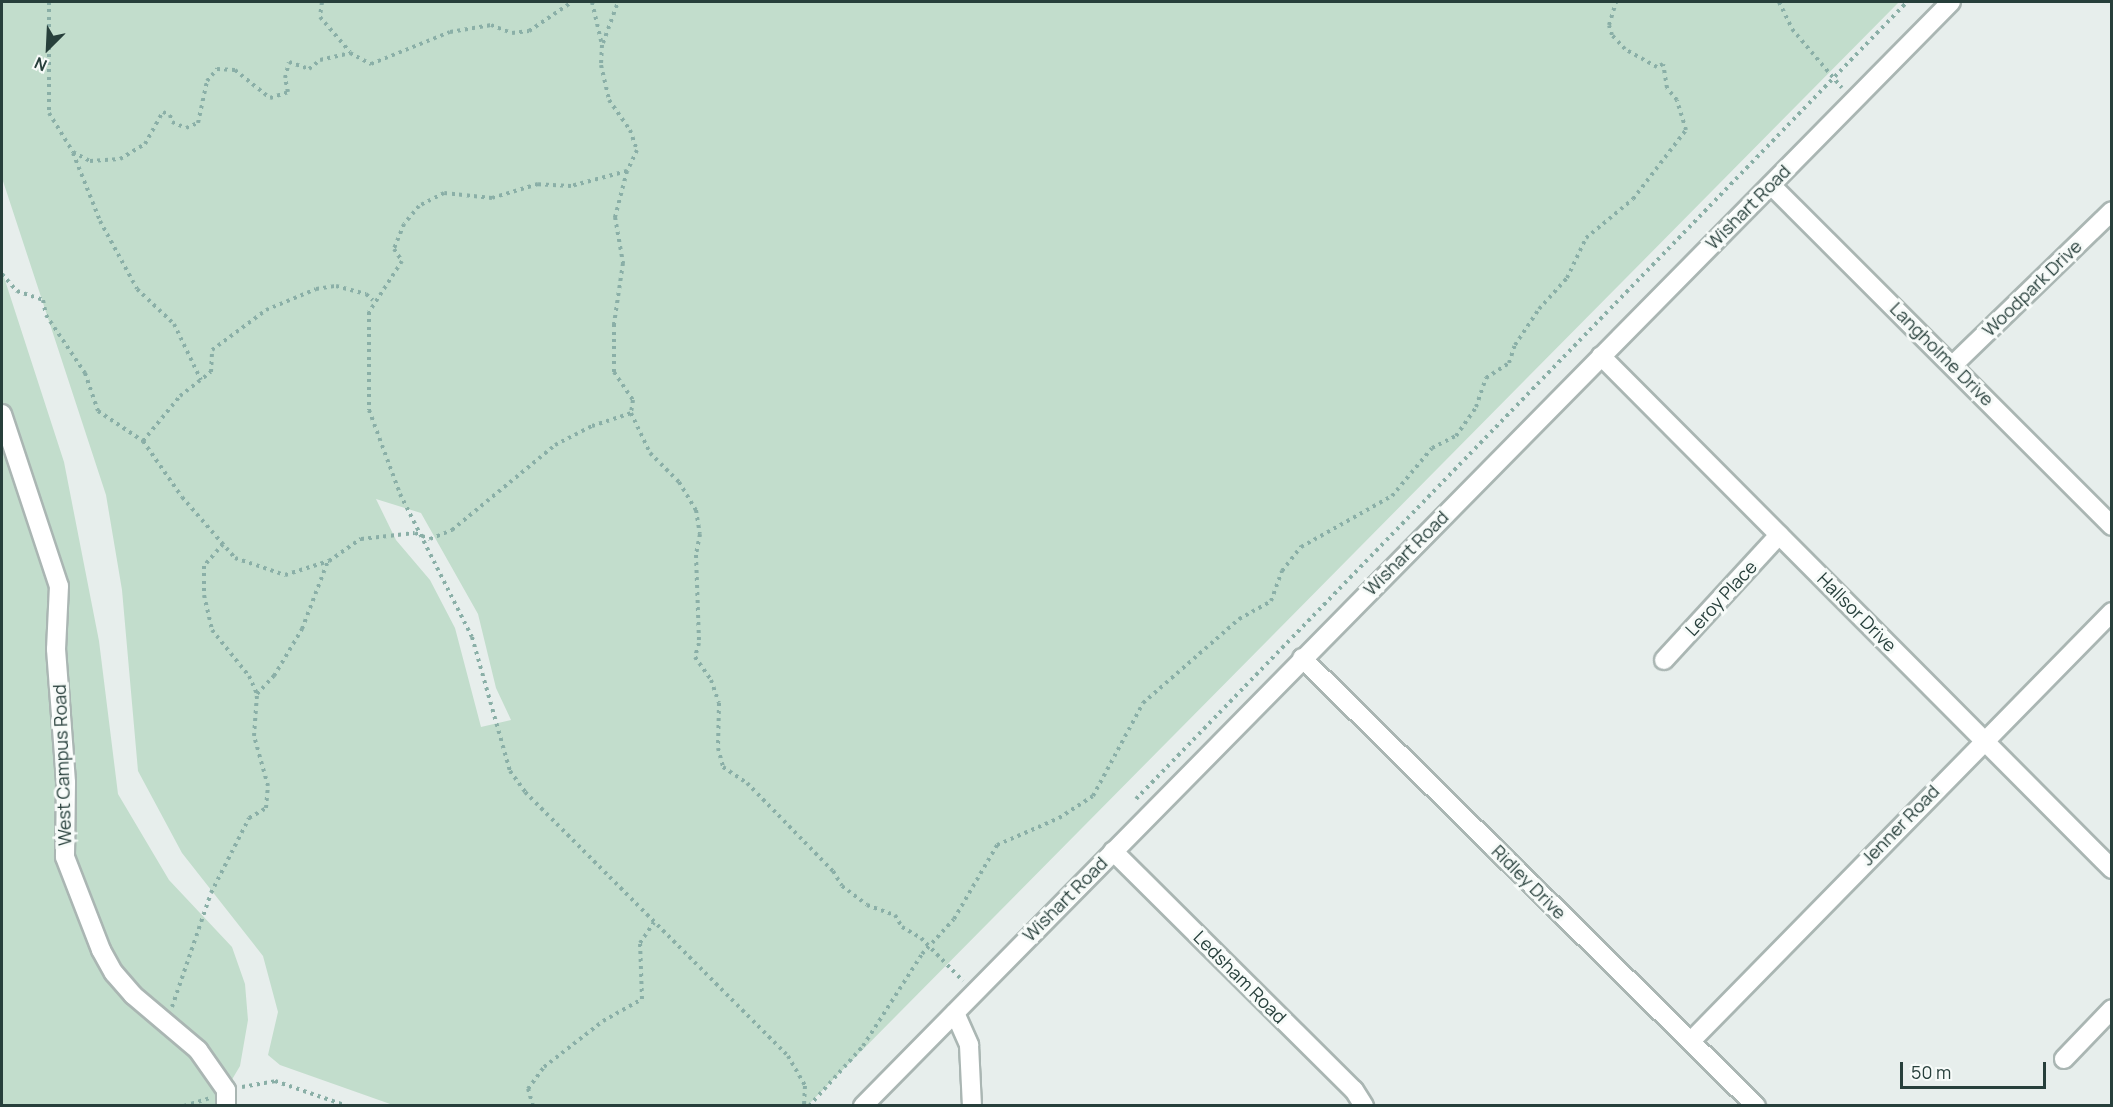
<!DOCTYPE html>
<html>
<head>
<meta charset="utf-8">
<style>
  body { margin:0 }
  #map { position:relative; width:2113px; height:1107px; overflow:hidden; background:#e7eeec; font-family:Manrope,sans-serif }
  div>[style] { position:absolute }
  .green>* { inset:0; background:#c2ddcc }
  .path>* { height:4px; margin-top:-2px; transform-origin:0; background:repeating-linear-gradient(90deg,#8aafa7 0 3px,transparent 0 7.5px) }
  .roads { filter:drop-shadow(2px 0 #aab6b3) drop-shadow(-2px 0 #aab6b3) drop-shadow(0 2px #aab6b3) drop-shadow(0 -2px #aab6b3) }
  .minor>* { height:18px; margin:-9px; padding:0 9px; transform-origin:9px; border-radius:9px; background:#fff }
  span { translate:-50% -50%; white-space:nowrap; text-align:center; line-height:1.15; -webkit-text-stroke:6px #f7fbf9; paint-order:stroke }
  .street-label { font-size:18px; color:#273f3b }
  .frame { position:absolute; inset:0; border:3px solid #273f3b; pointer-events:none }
  .north { position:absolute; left:18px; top:18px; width:60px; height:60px; -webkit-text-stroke:4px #f7fbf9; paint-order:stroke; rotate:204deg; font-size:16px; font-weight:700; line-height:24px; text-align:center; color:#273f3b }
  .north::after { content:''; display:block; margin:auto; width:21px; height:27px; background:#273f3b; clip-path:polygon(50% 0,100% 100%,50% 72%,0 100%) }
  .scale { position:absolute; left:1900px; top:1062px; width:146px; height:27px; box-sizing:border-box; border:3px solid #273f3b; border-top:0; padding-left:8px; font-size:18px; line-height:21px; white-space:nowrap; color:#273f3b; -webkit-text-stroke:4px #f7fbf9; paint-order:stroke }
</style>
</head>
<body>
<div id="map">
  <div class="green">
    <i style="clip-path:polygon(evenodd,2px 2px,1899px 2px,807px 1106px,393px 1105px,280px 1065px,268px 1055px,278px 1012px,263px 956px,182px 853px,138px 771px,122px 590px,106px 495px,2px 178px,2px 2px,376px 499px,421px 513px,478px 614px,496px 688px,511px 720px,481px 727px,455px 628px,430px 580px,396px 540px,376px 499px)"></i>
    <i style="clip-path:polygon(2px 271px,64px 462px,99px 641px,118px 794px,169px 880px,232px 947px,245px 984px,248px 1020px,240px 1066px,217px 1105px,2px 1105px)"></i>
  </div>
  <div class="path">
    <i style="left:49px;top:2px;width:111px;rotate:90deg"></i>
    <i style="left:49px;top:113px;width:46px;rotate:58.4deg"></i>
    <i style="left:73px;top:152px;width:19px;rotate:28deg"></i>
    <i style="left:90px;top:161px;width:30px;rotate:-4deg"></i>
    <i style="left:120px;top:159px;width:29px;rotate:-31deg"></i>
    <i style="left:145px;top:144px;width:37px;rotate:-61deg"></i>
    <i style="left:163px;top:112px;width:8px;rotate:23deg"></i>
    <i style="left:170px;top:115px;width:7px;rotate:74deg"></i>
    <i style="left:172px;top:122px;width:15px;rotate:23deg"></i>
    <i style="left:186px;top:128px;width:13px;rotate:-23deg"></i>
    <i style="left:198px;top:123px;width:43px;rotate:-77.9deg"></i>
    <i style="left:207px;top:81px;width:16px;rotate:-50deg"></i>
    <i style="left:217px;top:69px;width:18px;rotate:3deg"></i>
    <i style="left:235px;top:70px;width:45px;rotate:38.7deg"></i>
    <i style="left:270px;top:98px;width:19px;rotate:-18deg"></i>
    <i style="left:288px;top:92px;width:14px;rotate:-102deg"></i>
    <i style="left:285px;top:78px;width:16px;rotate:-76deg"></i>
    <i style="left:289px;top:62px;width:21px;rotate:19deg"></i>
    <i style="left:309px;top:69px;width:14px;rotate:-39deg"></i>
    <i style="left:320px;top:60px;width:31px;rotate:-13deg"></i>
    <i style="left:350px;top:53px;width:24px;rotate:28deg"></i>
    <i style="left:371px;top:64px;width:85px;rotate:-22.1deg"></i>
    <i style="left:450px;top:32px;width:42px;rotate:-9.7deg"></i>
    <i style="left:491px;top:25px;width:22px;rotate:21deg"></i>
    <i style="left:512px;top:33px;width:17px;rotate:-7deg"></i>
    <i style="left:529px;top:31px;width:52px;rotate:-34deg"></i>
    <i style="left:322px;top:2px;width:15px;rotate:98deg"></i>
    <i style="left:320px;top:17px;width:46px;rotate:49.4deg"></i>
    <i style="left:592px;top:2px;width:44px;rotate:76.9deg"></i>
    <i style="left:602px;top:45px;width:20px;rotate:93deg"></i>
    <i style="left:601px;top:65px;width:36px;rotate:77deg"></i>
    <i style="left:609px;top:100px;width:37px;rotate:55deg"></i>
    <i style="left:630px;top:130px;width:21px;rotate:71deg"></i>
    <i style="left:637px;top:150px;width:23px;rotate:115deg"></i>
    <i style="left:627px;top:171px;width:48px;rotate:104.6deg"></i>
    <i style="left:615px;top:217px;width:47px;rotate:80.1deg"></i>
    <i style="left:623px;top:263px;width:62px;rotate:98.4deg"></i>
    <i style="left:614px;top:324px;width:48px;rotate:90deg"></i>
    <i style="left:614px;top:372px;width:34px;rotate:56deg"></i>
    <i style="left:633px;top:400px;width:13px;rotate:99deg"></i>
    <i style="left:631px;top:413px;width:44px;rotate:64.6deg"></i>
    <i style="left:650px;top:453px;width:41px;rotate:45deg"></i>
    <i style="left:679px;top:482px;width:33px;rotate:59deg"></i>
    <i style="left:696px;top:510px;width:24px;rotate:81deg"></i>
    <i style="left:700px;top:534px;width:21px;rotate:101deg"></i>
    <i style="left:696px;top:555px;width:88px;rotate:88deg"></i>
    <i style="left:699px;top:643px;width:15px;rotate:106deg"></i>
    <i style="left:695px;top:657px;width:28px;rotate:55deg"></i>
    <i style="left:711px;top:680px;width:24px;rotate:71deg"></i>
    <i style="left:719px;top:703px;width:45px;rotate:91.3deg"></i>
    <i style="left:718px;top:748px;width:20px;rotate:75deg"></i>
    <i style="left:723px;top:767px;width:29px;rotate:34deg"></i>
    <i style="left:747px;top:783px;width:123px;rotate:45.7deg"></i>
    <i style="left:833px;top:871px;width:17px;rotate:59deg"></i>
    <i style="left:842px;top:886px;width:31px;rotate:37deg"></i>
    <i style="left:867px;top:905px;width:30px;rotate:20deg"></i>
    <i style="left:895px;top:915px;width:14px;rotate:60deg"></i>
    <i style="left:902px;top:927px;width:22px;rotate:30deg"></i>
    <i style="left:921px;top:938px;width:60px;rotate:45.7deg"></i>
    <i style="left:1779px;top:2px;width:30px;rotate:64deg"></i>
    <i style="left:1792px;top:29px;width:77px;rotate:49.7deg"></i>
    <i style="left:603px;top:43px;width:44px;rotate:-69.9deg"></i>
    <i style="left:73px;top:153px;width:73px;rotate:68.3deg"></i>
    <i style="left:100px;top:221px;width:77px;rotate:61.4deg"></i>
    <i style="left:137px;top:289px;width:51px;rotate:43.4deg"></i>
    <i style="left:174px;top:324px;width:62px;rotate:64.3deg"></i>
    <i style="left:627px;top:171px;width:58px;rotate:165deg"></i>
    <i style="left:571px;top:186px;width:33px;rotate:-177deg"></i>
    <i style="left:538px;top:184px;width:48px;rotate:163.1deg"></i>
    <i style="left:492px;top:198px;width:48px;rotate:-174.1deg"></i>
    <i style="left:444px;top:193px;width:28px;rotate:153deg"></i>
    <i style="left:419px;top:206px;width:23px;rotate:130deg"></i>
    <i style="left:404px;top:224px;width:27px;rotate:112deg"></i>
    <i style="left:394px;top:249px;width:14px;rotate:56deg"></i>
    <i style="left:402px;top:261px;width:61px;rotate:122.9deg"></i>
    <i style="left:369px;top:312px;width:98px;rotate:90deg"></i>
    <i style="left:369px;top:410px;width:90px;rotate:69.7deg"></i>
    <i style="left:400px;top:494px;width:160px;rotate:63.3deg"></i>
    <i style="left:472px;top:637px;width:139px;rotate:74.2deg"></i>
    <i style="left:510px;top:771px;width:26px;rotate:54deg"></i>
    <i style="left:525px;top:792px;width:373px;rotate:45.1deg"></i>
    <i style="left:788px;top:1056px;width:34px;rotate:60deg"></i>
    <i style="left:805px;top:1086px;width:20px;rotate:93deg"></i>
    <i style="left:2px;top:274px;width:23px;rotate:49deg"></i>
    <i style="left:17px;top:291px;width:28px;rotate:19deg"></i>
    <i style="left:43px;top:300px;width:15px;rotate:79deg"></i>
    <i style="left:46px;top:315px;width:70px;rotate:56.1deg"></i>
    <i style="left:85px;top:373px;width:40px;rotate:71.1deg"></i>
    <i style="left:98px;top:411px;width:54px;rotate:33.7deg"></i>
    <i style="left:143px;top:441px;width:68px;rotate:55.1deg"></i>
    <i style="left:182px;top:497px;width:81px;rotate:49deg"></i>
    <i style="left:235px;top:558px;width:53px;rotate:18.8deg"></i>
    <i style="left:285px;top:575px;width:46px;rotate:-17.7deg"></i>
    <i style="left:329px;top:561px;width:39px;rotate:-35deg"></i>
    <i style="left:361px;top:539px;width:54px;rotate:-6.3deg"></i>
    <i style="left:415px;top:533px;width:16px;rotate:22deg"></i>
    <i style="left:430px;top:539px;width:24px;rotate:-22deg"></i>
    <i style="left:452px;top:530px;width:134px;rotate:-39.5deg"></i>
    <i style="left:555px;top:445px;width:42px;rotate:-27.2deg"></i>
    <i style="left:592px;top:426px;width:41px;rotate:-18.4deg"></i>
    <i style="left:143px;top:441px;width:58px;rotate:-50.6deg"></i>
    <i style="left:180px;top:396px;width:39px;rotate:-38deg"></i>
    <i style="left:211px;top:372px;width:22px;rotate:-87deg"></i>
    <i style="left:212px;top:350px;width:67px;rotate:-36.5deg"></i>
    <i style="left:266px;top:310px;width:54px;rotate:-22.8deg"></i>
    <i style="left:316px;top:289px;width:20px;rotate:-9deg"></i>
    <i style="left:336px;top:286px;width:31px;rotate:15deg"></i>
    <i style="left:366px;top:294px;width:9px;rotate:41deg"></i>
    <i style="left:223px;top:544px;width:29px;rotate:131deg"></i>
    <i style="left:204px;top:566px;width:29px;rotate:90deg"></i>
    <i style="left:204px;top:595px;width:36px;rotate:77deg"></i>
    <i style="left:212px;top:630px;width:59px;rotate:51.2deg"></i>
    <i style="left:249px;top:676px;width:20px;rotate:66deg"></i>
    <i style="left:1136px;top:799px;width:1109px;rotate:-45.95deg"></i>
    <i style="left:172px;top:1007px;width:120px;rotate:-71.1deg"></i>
    <i style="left:211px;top:893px;width:84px;rotate:-63.1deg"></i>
    <i style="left:249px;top:818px;width:20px;rotate:-30deg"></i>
    <i style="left:266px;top:808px;width:22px;rotate:-85deg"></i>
    <i style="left:268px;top:786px;width:52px;rotate:-105.6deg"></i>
    <i style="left:254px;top:736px;width:42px;rotate:-85.9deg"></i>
    <i style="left:257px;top:694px;width:25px;rotate:-47deg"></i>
    <i style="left:274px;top:676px;width:55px;rotate:-59.2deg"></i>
    <i style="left:302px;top:629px;width:73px;rotate:-69.1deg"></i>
    <i style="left:242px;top:1087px;width:34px;rotate:-10deg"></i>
    <i style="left:275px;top:1081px;width:76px;rotate:19.1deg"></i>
    <i style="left:184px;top:1106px;width:27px;rotate:-17deg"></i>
    <i style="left:533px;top:1106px;width:18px;rotate:-106deg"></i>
    <i style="left:528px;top:1089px;width:27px;rotate:-54deg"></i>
    <i style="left:544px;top:1067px;width:75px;rotate:-37.9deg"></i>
    <i style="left:603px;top:1021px;width:45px;rotate:-29.4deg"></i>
    <i style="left:642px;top:999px;width:56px;rotate:-92deg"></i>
    <i style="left:640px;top:943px;width:25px;rotate:-56deg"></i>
    <i style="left:809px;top:1106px;width:81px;rotate:-48deg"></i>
    <i style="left:863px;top:1046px;width:109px;rotate:-57.3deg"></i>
    <i style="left:922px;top:954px;width:47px;rotate:-47.6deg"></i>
    <i style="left:954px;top:919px;width:86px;rotate:-59.8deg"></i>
    <i style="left:997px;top:845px;width:68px;rotate:-23.5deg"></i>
    <i style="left:1059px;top:818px;width:40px;rotate:-32.9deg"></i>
    <i style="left:1093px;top:796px;width:106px;rotate:-61.7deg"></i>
    <i style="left:1143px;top:703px;width:128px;rotate:-41.2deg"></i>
    <i style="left:1239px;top:619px;width:37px;rotate:-29deg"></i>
    <i style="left:1271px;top:601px;width:32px;rotate:-70deg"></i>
    <i style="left:1282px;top:571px;width:31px;rotate:-52deg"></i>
    <i style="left:1301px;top:547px;width:104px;rotate:-29.3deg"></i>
    <i style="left:1392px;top:496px;width:62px;rotate:-50.2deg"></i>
    <i style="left:1432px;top:448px;width:27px;rotate:-27deg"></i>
    <i style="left:1456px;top:436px;width:35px;rotate:-55deg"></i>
    <i style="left:1476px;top:407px;width:31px;rotate:-71deg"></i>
    <i style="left:1486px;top:378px;width:27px;rotate:-33deg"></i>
    <i style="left:1509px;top:363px;width:19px;rotate:-72deg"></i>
    <i style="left:1515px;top:345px;width:43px;rotate:-56.3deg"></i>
    <i style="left:1539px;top:309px;width:42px;rotate:-47.9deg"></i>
    <i style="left:1567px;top:278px;width:44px;rotate:-64.6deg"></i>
    <i style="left:1586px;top:238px;width:61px;rotate:-39.7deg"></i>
    <i style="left:1633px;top:199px;width:87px;rotate:-52.5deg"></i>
    <i style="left:1686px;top:130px;width:31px;rotate:-107deg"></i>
    <i style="left:1677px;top:100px;width:16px;rotate:-130deg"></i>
    <i style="left:1667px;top:88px;width:24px;rotate:-99deg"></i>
    <i style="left:1663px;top:64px;width:7px;rotate:153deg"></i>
    <i style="left:1657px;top:67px;width:37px;rotate:-151deg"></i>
    <i style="left:1625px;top:49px;width:19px;rotate:-133deg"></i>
    <i style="left:1612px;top:35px;width:10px;rotate:-107deg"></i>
    <i style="left:1609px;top:25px;width:24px;rotate:-73deg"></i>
  </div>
  <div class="roads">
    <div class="minor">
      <i style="left:1771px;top:185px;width:482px;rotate:45deg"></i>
      <i style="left:1601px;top:356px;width:724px;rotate:45.11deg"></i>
      <i style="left:1953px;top:365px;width:221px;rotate:-44.1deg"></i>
      <i style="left:2px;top:414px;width:181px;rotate:71.7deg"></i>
      <i style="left:59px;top:586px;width:63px;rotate:92.7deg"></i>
      <i style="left:56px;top:649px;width:134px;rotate:85.7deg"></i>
      <i style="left:66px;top:783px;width:74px;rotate:90.8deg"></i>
      <i style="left:65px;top:857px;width:100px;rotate:68.8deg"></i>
      <i style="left:101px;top:950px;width:26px;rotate:61deg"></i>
      <i style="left:114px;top:973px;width:29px;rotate:49deg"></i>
      <i style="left:133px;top:995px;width:85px;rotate:40.2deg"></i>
      <i style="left:198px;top:1050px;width:49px;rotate:55deg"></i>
      <i style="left:226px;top:1090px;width:16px;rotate:90deg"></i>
      <i style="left:1302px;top:658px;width:638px;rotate:44.62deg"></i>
      <i style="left:1664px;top:660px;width:170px;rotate:-47.4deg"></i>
      <i style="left:1113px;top:851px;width:339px;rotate:44.8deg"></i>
      <i style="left:1354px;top:1090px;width:19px;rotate:58deg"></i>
      <i style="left:955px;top:1013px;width:35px;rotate:66deg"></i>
      <i style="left:969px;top:1045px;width:61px;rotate:87.2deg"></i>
      <i style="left:1691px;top:1041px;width:601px;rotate:-45.54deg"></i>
      <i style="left:2064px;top:1059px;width:69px;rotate:-46.2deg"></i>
      <i style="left:863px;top:1106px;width:1550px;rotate:-45.42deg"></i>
    </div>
  </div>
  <div class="street-label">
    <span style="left:1748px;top:207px;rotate:-45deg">Wishart Road</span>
    <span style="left:2032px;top:288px;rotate:-44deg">Woodpark Drive</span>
    <span style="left:1942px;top:354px;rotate:45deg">Langholme Drive</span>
    <span style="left:1406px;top:553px;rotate:-45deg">Wishart Road</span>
    <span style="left:1721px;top:598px;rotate:-47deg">Leroy Place</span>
    <span style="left:1857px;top:612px;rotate:45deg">Hallsor Drive</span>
    <span style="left:62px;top:765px;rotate:-92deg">West Campus Road</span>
    <span style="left:1900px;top:825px;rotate:-46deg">Jenner Road</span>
    <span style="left:1529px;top:882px;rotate:45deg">Ridley Drive</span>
    <span style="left:1065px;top:899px;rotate:-45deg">Wishart Road</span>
    <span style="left:1240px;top:977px;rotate:45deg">Ledsham Road</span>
  </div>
  <div class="frame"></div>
  <div class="north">N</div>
  <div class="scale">50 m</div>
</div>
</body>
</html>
